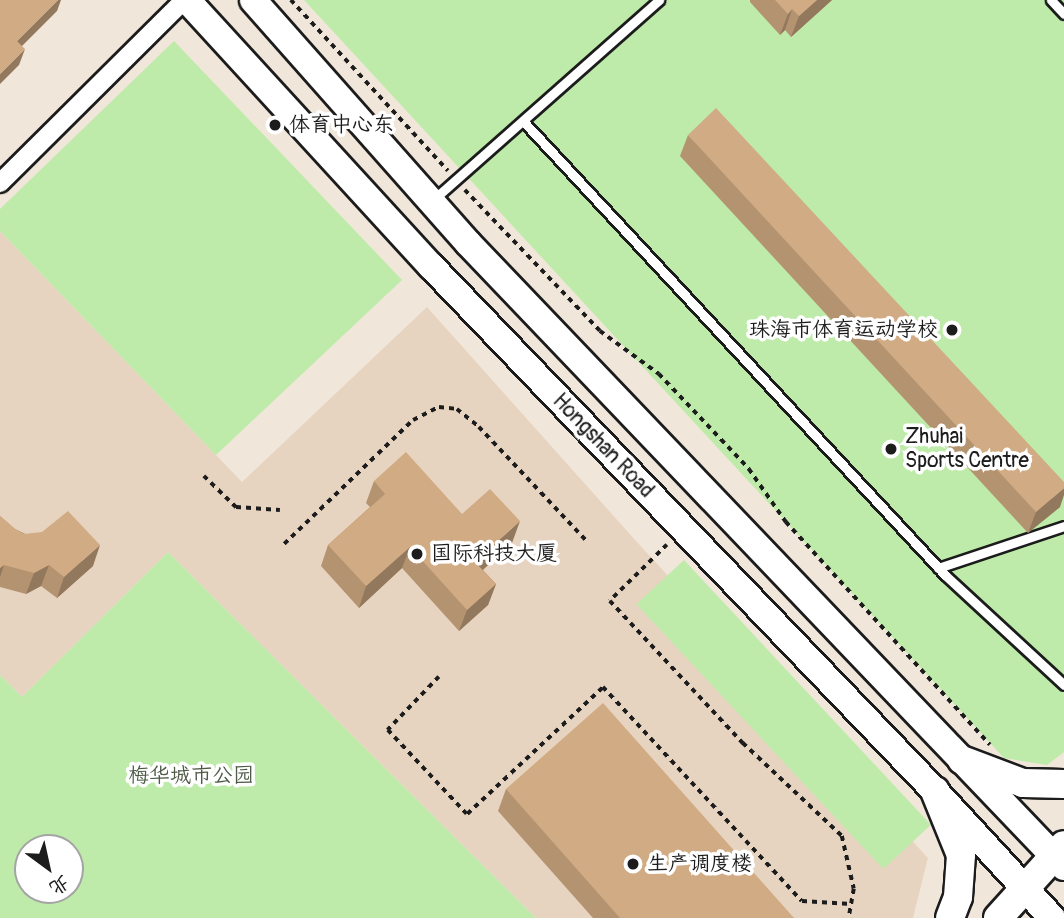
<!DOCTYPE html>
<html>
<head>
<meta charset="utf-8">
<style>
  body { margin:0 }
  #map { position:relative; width:1064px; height:918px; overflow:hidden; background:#f1e6da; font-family:Pangolin,"LXGW WenKai TC",sans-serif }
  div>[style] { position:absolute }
  .built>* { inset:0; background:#e7d4c0 }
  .green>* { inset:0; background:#beeba9; transform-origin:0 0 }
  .path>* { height:3.5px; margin-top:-1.75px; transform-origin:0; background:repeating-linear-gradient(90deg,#1c1c1c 0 5px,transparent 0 10px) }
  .roads { filter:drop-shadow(2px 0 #1c1c1c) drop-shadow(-2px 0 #1c1c1c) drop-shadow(0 2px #1c1c1c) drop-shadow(0 -2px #1c1c1c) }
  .service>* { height:9px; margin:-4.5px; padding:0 4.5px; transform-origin:4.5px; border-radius:4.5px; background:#fff }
  .minor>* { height:18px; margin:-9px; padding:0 9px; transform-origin:9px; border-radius:9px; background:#fff }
  .secondary>* { height:26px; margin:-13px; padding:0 13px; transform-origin:13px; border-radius:13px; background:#fff }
  .primary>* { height:28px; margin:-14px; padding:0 14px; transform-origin:14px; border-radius:14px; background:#fff }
  .wall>* { inset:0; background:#b49371 }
  .shaded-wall>* { inset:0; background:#92785c }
  .building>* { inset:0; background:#d1ab83 }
  .dots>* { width:19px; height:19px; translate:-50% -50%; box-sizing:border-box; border:4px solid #fff; border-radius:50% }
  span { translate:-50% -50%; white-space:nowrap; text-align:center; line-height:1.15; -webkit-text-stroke:7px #fff; paint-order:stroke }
  .poi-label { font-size:21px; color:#1c1c1c }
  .left { translate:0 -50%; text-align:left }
  .right { translate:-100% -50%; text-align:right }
  .street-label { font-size:21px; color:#1c1c1c }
  .park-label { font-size:21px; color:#4d5a46 }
  .north { position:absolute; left:14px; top:834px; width:70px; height:70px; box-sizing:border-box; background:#fff; border:2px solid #a4a4a4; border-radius:50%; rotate:147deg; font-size:19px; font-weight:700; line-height:28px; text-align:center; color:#1c1c1c }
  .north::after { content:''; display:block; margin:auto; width:24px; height:32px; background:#1c1c1c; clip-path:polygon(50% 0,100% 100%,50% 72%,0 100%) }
</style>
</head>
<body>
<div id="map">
  <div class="built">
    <i style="clip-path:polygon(0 231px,242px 482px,427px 307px,636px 541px,928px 858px,913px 918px,536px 918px,168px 552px,22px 697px,0 675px)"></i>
  </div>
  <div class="green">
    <i style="clip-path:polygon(304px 0,1064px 0,1064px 752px,1047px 765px,1004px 758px)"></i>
    <i style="clip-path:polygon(174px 41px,402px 280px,216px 455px,0 231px,0 209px)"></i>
    <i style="clip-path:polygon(evenodd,168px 552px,384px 767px,536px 918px,0 918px,0 675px,22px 697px,168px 552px,28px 848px,70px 848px,70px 890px,28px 890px,28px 848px)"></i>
    <i style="left:684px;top:560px;width:362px;height:65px;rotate:47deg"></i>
  </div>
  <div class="path">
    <i style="left:291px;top:0;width:232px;rotate:47.4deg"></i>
    <i style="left:465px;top:190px;width:195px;rotate:46.2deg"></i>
    <i style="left:600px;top:331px;width:73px;rotate:36.1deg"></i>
    <i style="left:659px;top:374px;width:131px;rotate:46.5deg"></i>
    <i style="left:749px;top:469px;width:65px;rotate:55.1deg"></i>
    <i style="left:786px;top:522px;width:302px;rotate:47.5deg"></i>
    <i style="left:204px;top:476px;width:45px;rotate:44.1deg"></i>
    <i style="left:236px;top:507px;width:44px;rotate:3.9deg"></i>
    <i style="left:284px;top:544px;width:179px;rotate:-43.9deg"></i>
    <i style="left:413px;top:420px;width:29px;rotate:-27deg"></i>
    <i style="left:439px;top:407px;width:18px;rotate:6deg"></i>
    <i style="left:457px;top:409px;width:28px;rotate:39deg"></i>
    <i style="left:479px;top:427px;width:156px;rotate:46.6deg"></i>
    <i style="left:667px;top:545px;width:80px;rotate:135.5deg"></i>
    <i style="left:610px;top:601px;width:195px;rotate:46.9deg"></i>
    <i style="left:743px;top:743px;width:136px;rotate:43.2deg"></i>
    <i style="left:842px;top:836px;width:54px;rotate:77.2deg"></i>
    <i style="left:854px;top:889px;width:29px;rotate:100deg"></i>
    <i style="left:439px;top:677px;width:74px;rotate:133.9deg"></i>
    <i style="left:388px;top:730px;width:115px;rotate:46.8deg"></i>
    <i style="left:467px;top:814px;width:186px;rotate:-43deg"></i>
    <i style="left:603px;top:687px;width:292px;rotate:47.1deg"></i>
    <i style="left:802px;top:901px;width:49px;rotate:3.5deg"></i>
  </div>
  <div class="roads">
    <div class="service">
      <i style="left:1051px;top:0;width:19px;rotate:47deg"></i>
      <i style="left:523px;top:121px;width:620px;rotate:47.09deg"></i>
      <i style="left:945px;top:575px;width:162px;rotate:42.7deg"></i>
      <i style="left:433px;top:200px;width:302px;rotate:-41.5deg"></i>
      <i style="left:938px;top:568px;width:133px;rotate:-18.4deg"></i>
    </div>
    <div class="minor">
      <i style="left:0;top:183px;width:260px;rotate:-44.8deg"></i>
    </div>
    <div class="secondary">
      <i style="left:187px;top:0;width:361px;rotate:47.5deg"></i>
      <i style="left:431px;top:266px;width:728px;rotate:46.17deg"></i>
      <i style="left:935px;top:791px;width:173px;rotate:47.3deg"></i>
      <i style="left:253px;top:0;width:324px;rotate:48.5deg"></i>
      <i style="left:468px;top:243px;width:863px;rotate:46.31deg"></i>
    </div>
    <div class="primary">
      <i style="left:962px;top:760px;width:65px;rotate:20.7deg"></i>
      <i style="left:1023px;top:783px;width:41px;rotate:1.4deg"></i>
      <i style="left:935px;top:791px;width:69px;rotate:67.9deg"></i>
      <i style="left:961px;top:855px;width:42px;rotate:94.1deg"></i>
      <i style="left:958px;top:897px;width:22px;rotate:111deg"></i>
      <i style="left:998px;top:918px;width:98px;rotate:-47.9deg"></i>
    </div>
  </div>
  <div class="wall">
    <i style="clip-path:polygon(750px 0,832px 0,791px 37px,785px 30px,780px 35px,750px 2px)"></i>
    <i style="clip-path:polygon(688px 135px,1060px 507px,1028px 533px,680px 156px)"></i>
    <i style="clip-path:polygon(374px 481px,462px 514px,512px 543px,483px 570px,496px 584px,488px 605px,459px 631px,402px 568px,359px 608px,321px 566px,328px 545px,370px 507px,366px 503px)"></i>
    <i style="clip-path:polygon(0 516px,15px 529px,93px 566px,57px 598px,41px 586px,26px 594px,0 587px)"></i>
    <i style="clip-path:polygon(506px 789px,794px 918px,593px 918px,498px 811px)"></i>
  </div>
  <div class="shaded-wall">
    <i style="clip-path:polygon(58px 0,61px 0,57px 11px,11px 57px,17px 41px)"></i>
    <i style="clip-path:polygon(817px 0,832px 0,791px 37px,799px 16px)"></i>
    <i style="clip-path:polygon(792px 9px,785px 30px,780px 35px,788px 14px)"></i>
    <i style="clip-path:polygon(25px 49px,19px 65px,0 84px,0 74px)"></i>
    <i style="clip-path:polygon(1064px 488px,1064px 495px,1060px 507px,1028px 533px,1036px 512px)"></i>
    <i style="clip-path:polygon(520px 521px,512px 543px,468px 583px,475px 562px)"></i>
    <i style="clip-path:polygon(100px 545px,93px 566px,57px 598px,64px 577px)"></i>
    <i style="clip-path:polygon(410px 547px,402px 568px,359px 608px,366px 586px)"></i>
    <i style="clip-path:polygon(4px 565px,0 577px,0 568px)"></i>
    <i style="clip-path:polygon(49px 565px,41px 586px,26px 594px,34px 573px)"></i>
    <i style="clip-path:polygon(496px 584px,488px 605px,459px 631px,467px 610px)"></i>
  </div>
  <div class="building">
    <i style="clip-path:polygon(0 0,58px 0,17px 41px,25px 49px,0 74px)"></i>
    <i style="clip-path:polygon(775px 0,817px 0,799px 16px,792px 9px,788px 14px)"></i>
    <i style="clip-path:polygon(716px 108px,1064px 482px,1064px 488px,1036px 512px,688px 135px)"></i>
    <i style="clip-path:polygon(406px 452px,462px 514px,490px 489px,520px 521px,475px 562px,496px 584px,467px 610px,410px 547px,366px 586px,328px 545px,385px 494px,374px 481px)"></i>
    <i style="clip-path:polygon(68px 511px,100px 545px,64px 577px,49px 565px,34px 573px,4px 565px,0 568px,0 516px,15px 529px,24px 534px,42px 532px)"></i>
    <i style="clip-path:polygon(603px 703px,794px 918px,620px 918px,506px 789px)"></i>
  </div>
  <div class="dots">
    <i style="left:275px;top:125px;background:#1c1c1c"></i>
    <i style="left:952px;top:330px;background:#1c1c1c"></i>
    <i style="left:891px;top:449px;background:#1c1c1c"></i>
    <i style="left:417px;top:554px;background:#1c1c1c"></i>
    <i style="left:633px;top:864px;background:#1c1c1c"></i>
  </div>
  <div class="poi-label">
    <span class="left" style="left:289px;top:125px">体育中心东</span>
    <span class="right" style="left:938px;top:330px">珠海市体育运动学校</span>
    <span class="left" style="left:905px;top:449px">Zhuhai<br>Sports Centre</span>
    <span class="left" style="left:431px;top:554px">国际科技大厦</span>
    <span class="left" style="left:647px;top:864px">生产调度楼</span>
  </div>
  <div class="street-label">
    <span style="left:603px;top:446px;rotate:46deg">Hongshan Road</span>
  </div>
  <div class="park-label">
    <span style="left:191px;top:776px">梅华城市公园</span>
  </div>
  <div class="north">北</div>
</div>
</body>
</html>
